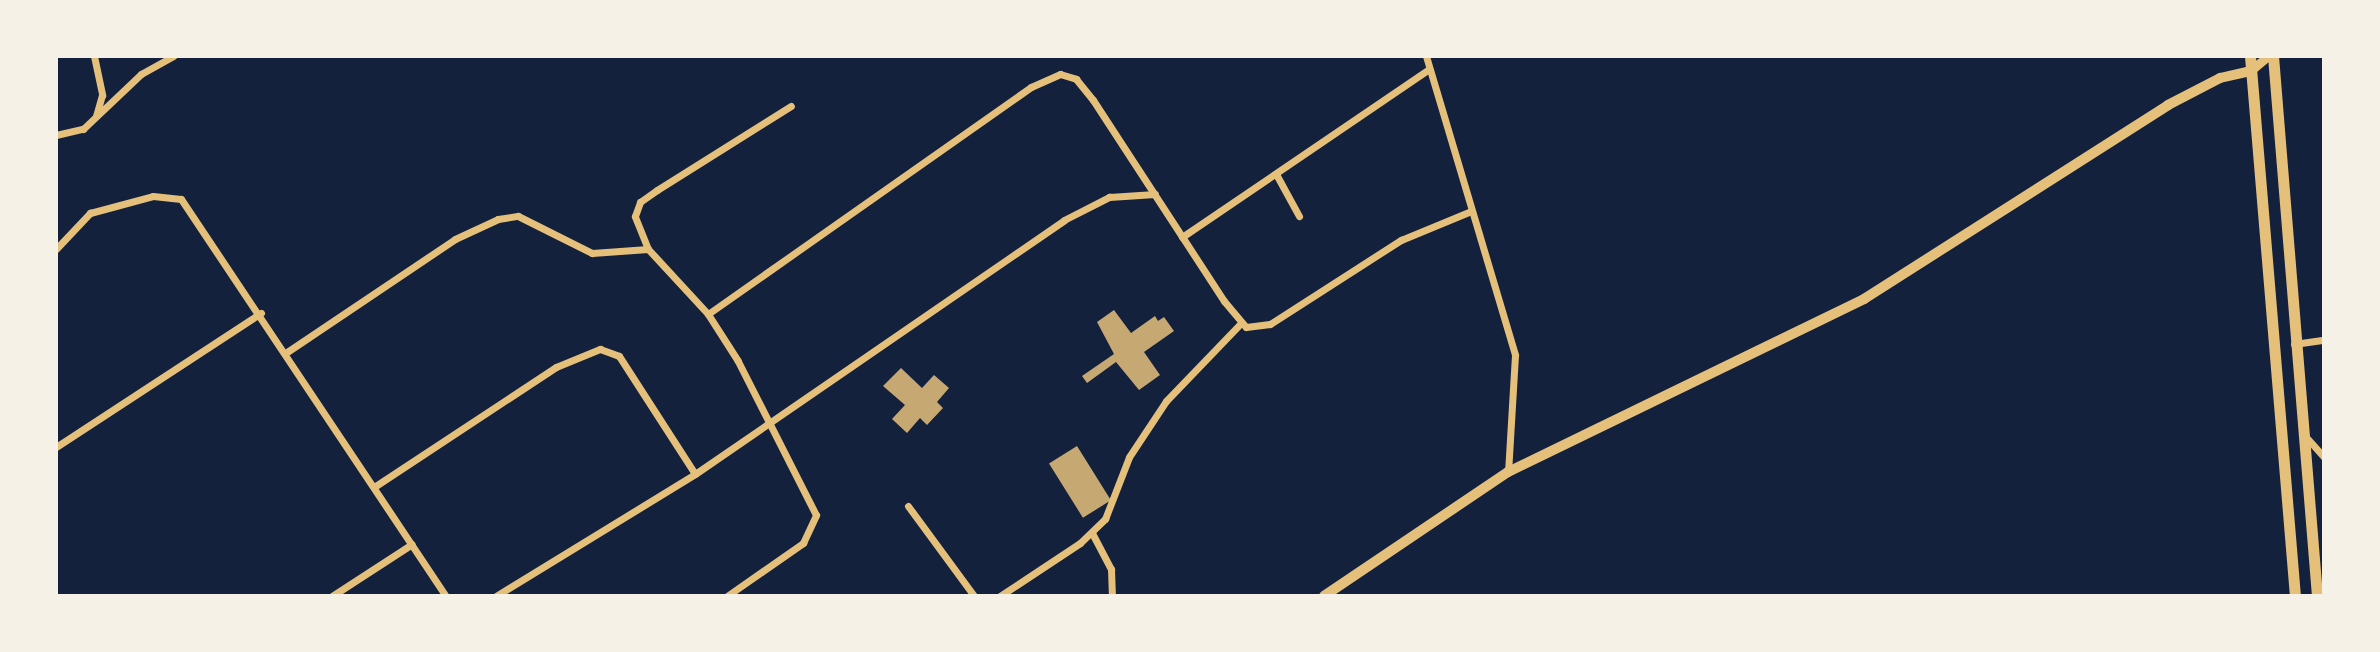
<!DOCTYPE html>
<html>
<head>
<meta charset="utf-8">
<style>
  body { margin:0 }
  #map { position:relative; width:2380px; height:652px; overflow:hidden; background:#14213d; font-family:"Times New Roman",serif }
  div>[style] { position:absolute }
  .building>* { inset:0; background:#c6a872; transform-origin:0 0 }
  .minor>* { height:7px; margin:-3.5px; padding:0 3.5px; transform-origin:3.5px; border-radius:3.5px; background:#e5c07b }
  .tertiary>* { height:9px; margin:-4.5px; padding:0 4.5px; transform-origin:4.5px; border-radius:4.5px; background:#e5c07b }
  .secondary>* { height:10px; margin:-5px; padding:0 5px; transform-origin:5px; border-radius:5px; background:#e5c07b }
  .primary>* { height:11px; margin:-5.5px; padding:0 5.5px; transform-origin:5.5px; border-radius:5.5px; background:#e5c07b }
  span { translate:-50% -50%; white-space:nowrap; text-align:center; line-height:1.15; -webkit-text-stroke:8px #f6f1e7; paint-order:stroke }
  .frame { position:absolute; inset:0; border:58px solid #f6f1e7; pointer-events:none }
</style>
</head>
<body>
<div id="map">
  <div class="building">
    <i style="clip-path:polygon(1114px 310px,1131px 333px,1155px 316px,1158px 321px,1164px 317px,1174px 331px,1144px 352px,1160px 375px,1139px 390px,1116px 362px,1087px 383px,1082px 376px,1114px 354px,1097px 322px)"></i>
    <i style="clip-path:polygon(901px 368px,922px 388px,934px 375px,949px 388px,937px 402px,943px 408px,927px 425px,920px 418px,907px 433px,892px 419px,905px 405px,883px 386px)"></i>
    <i style="left:1077px;top:446px;width:64px;height:33px;rotate:58deg"></i>
  </div>
  <div class="minor">
    <i style="left:94px;top:56px;width:40px;rotate:78deg"></i>
    <i style="left:102px;top:95px;width:22px;rotate:106deg"></i>
    <i style="left:1426px;top:56px;width:312px;rotate:73.4deg"></i>
    <i style="left:1515px;top:355px;width:117px;rotate:93.4deg"></i>
    <i style="left:56px;top:135px;width:28px;rotate:-13deg"></i>
    <i style="left:83px;top:129px;width:80px;rotate:-43.5deg"></i>
    <i style="left:141px;top:74px;width:37px;rotate:-29deg"></i>
    <i style="left:1276px;top:174px;width:48px;rotate:61.3deg"></i>
    <i style="left:1182px;top:237px;width:299px;rotate:-34.2deg"></i>
    <i style="left:56px;top:249px;width:50px;rotate:-46.6deg"></i>
    <i style="left:90px;top:213px;width:65px;rotate:-15.1deg"></i>
    <i style="left:153px;top:196px;width:28px;rotate:6deg"></i>
    <i style="left:181px;top:199px;width:477px;rotate:56.3deg"></i>
    <i style="left:708px;top:314px;width:395px;rotate:-35.1deg"></i>
    <i style="left:1031px;top:87px;width:32px;rotate:-24deg"></i>
    <i style="left:1060px;top:74px;width:17px;rotate:17deg"></i>
    <i style="left:1076px;top:79px;width:27px;rotate:51deg"></i>
    <i style="left:1093px;top:100px;width:240px;rotate:56.9deg"></i>
    <i style="left:1224px;top:301px;width:34px;rotate:50deg"></i>
    <i style="left:1246px;top:327px;width:24px;rotate:-7deg"></i>
    <i style="left:1270px;top:324px;width:156px;rotate:-32.7deg"></i>
    <i style="left:1401px;top:240px;width:76px;rotate:-22.5deg"></i>
    <i style="left:2294px;top:344px;width:30px;rotate:-8deg"></i>
    <i style="left:287px;top:352px;width:202px;rotate:-33.9deg"></i>
    <i style="left:455px;top:239px;width:47px;rotate:-24.9deg"></i>
    <i style="left:498px;top:219px;width:20px;rotate:-9deg"></i>
    <i style="left:518px;top:216px;width:83px;rotate:26.6deg"></i>
    <i style="left:592px;top:253px;width:56px;rotate:-4.1deg"></i>
    <i style="left:2306px;top:437px;width:27px;rotate:48deg"></i>
    <i style="left:56px;top:447px;width:245px;rotate:-33.2deg"></i>
    <i style="left:374px;top:487px;width:218px;rotate:-33.4deg"></i>
    <i style="left:556px;top:367px;width:48px;rotate:-22.2deg"></i>
    <i style="left:600px;top:349px;width:20px;rotate:20deg"></i>
    <i style="left:619px;top:356px;width:140px;rotate:57.2deg"></i>
    <i style="left:908px;top:506px;width:112px;rotate:53.7deg"></i>
    <i style="left:1092px;top:533px;width:41px;rotate:62.2deg"></i>
    <i style="left:1111px;top:569px;width:27px;rotate:88deg"></i>
    <i style="left:332px;top:596px;width:95px;rotate:-33deg"></i>
    <i style="left:496px;top:596px;width:233px;rotate:-31.5deg"></i>
    <i style="left:695px;top:474px;width:448px;rotate:-34.5deg"></i>
    <i style="left:1064px;top:220px;width:51px;rotate:-27.1deg"></i>
    <i style="left:1109px;top:197px;width:46px;rotate:-3.7deg"></i>
    <i style="left:727px;top:596px;width:93px;rotate:-34.9deg"></i>
    <i style="left:803px;top:543px;width:31px;rotate:-65deg"></i>
    <i style="left:816px;top:515px;width:173px;rotate:-116.9deg"></i>
    <i style="left:738px;top:361px;width:56px;rotate:-122.6deg"></i>
    <i style="left:708px;top:314px;width:88px;rotate:-132.7deg"></i>
    <i style="left:648px;top:249px;width:35px;rotate:-112deg"></i>
    <i style="left:635px;top:216px;width:15px;rotate:-70deg"></i>
    <i style="left:640px;top:202px;width:21px;rotate:-35deg"></i>
    <i style="left:657px;top:190px;width:158px;rotate:-32.1deg"></i>
    <i style="left:1000px;top:596px;width:96px;rotate:-33.5deg"></i>
    <i style="left:1080px;top:543px;width:35px;rotate:-44deg"></i>
    <i style="left:1105px;top:519px;width:66px;rotate:-68.8deg"></i>
    <i style="left:1129px;top:457px;width:67px;rotate:-56.5deg"></i>
    <i style="left:1166px;top:401px;width:108px;rotate:-46.1deg"></i>
  </div>
  <div class="tertiary">
    <i style="left:2250px;top:71px;width:23px;rotate:-40deg"></i>
  </div>
  <div class="secondary">
    <i style="left:1324px;top:596px;width:222px;rotate:-34deg"></i>
    <i style="left:1508px;top:472px;width:396px;rotate:-25.9deg"></i>
    <i style="left:1864px;top:299px;width:361px;rotate:-32.5deg"></i>
    <i style="left:2168px;top:105px;width:59px;rotate:-27.4deg"></i>
    <i style="left:2220px;top:78px;width:31px;rotate:-13deg"></i>
  </div>
  <div class="primary">
    <i style="left:2250px;top:56px;width:542px;rotate:85.24deg"></i>
    <i style="left:2273px;top:56px;width:542px;rotate:85.34deg"></i>
  </div>
  <div class="frame"></div>
</div>
</body>
</html>
